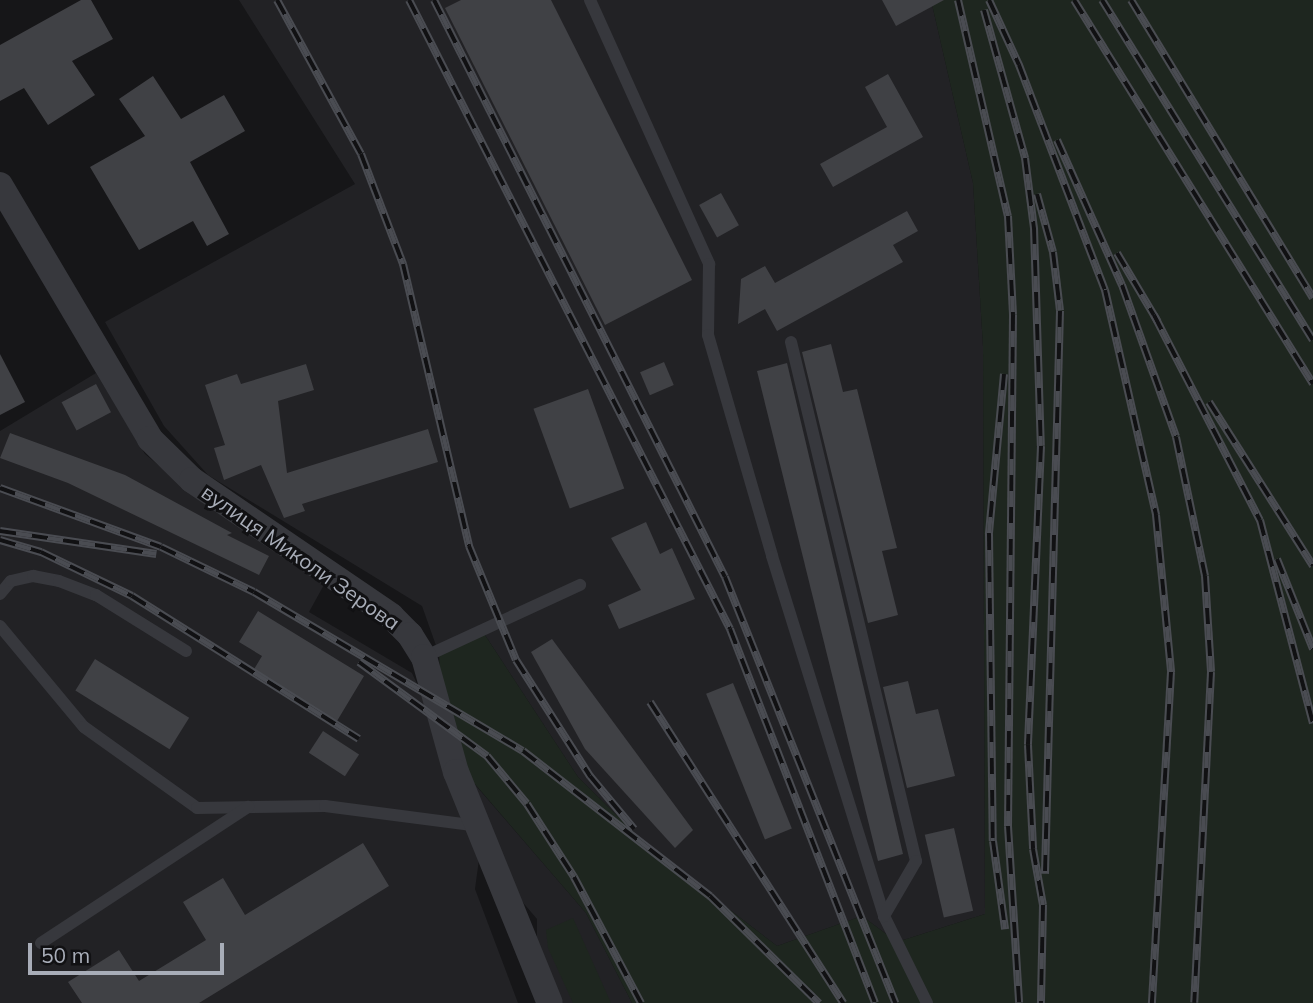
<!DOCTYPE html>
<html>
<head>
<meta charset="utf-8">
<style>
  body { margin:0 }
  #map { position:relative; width:1313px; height:1003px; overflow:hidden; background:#161618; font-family:Mulish,sans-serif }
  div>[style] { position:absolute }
  .built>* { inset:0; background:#222225 }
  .green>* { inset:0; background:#1e261f }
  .building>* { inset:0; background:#404145; transform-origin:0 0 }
  .lane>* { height:12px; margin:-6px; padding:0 6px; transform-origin:6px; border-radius:6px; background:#37383d }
  .street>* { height:26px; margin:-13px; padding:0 13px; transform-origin:13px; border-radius:13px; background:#37383d }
  .rail>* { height:8px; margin-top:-4px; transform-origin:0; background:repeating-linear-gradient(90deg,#111113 0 16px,#4a4c52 0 32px); box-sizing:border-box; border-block:2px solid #4a4c52 }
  span { translate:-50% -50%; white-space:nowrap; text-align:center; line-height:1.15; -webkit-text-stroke:6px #111113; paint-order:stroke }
  .street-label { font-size:21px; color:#a8adb8 }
  .scale { position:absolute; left:28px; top:943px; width:196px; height:32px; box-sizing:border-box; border:4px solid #a8adb8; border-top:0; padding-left:9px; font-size:21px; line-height:24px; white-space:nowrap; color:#a8adb8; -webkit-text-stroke:5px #111113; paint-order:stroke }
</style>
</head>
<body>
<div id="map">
  <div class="built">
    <i style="clip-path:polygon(239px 0,931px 0,973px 183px,983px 346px,985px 914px,897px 942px,862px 916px,777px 946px,652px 850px,578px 777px,483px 632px,439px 654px,422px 606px,208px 475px,164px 426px,105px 322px,355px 184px)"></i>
    <i style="clip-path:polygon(96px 373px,145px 454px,193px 494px,325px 583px,309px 612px,412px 673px,452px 758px,586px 913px,632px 1003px,563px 1003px,537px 944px,537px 919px,480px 852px,475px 889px,518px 1003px,0 1003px,0 431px)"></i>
  </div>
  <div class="green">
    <i style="clip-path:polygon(931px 0,1313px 0,1313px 1003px,632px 1003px,586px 913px,462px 769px,441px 690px,439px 654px,483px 632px,578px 777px,652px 850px,777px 946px,862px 916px,897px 942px,985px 914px,983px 346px,973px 183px)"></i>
    <i style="clip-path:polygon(573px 918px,611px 1003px,573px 1003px,548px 948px,546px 930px)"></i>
  </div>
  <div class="building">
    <i style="clip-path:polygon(81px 0,91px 0,113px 39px,72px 61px,95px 95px,48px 125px,24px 88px,0 101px,0 45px)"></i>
    <i style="clip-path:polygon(461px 0,551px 0,692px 280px,605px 325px,445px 8px)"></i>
    <i style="clip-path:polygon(882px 0,944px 0,896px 26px)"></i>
    <i style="clip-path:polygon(888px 74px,923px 137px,833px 187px,820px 164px,887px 127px,865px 87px)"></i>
    <i style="clip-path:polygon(153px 76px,181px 119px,224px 95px,245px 131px,190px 162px,229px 234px,207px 246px,193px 221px,139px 250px,90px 167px,145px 136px,119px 99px)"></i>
    <i style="left:721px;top:193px;width:37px;height:25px;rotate:61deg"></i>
    <i style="clip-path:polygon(907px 211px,918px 231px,893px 245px,903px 262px,777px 331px,765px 309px,738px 324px,741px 279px,765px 266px,775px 283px)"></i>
    <i style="clip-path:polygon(831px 344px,843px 392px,857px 389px,897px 548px,882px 551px,898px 615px,868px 623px,802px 352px)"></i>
    <i style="clip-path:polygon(0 354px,25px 402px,0 415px)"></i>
    <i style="left:664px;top:362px;width:25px;height:26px;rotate:67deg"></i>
    <i style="clip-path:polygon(787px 363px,903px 854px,878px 861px,757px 371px)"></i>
    <i style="clip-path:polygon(306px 364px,314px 390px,278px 401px,287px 473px,428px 429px,438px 462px,302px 504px,305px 511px,284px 518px,261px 465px,224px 480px,214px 448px,225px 445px,205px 385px,237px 374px,241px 384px)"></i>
    <i style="left:96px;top:384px;width:32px;height:39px;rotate:62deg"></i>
    <i style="left:588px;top:389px;width:106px;height:58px;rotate:70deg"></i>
    <i style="clip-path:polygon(10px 433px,125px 475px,232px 533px,227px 535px,269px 556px,259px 575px,68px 483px,0 458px)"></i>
    <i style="clip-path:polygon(646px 522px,660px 554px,672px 548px,695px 599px,619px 629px,608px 605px,641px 590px,611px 538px)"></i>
    <i style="clip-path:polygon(258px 611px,364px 676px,337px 721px,253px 671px,262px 656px,239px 642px)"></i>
    <i style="clip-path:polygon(552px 639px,693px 830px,675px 848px,585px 749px,531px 652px)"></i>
    <i style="left:95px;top:659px;width:111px;height:37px;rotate:32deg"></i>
    <i style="clip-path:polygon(908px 681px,916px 714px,938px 709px,955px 776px,907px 788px,883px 687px)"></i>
    <i style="left:733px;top:683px;width:157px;height:29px;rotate:68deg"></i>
    <i style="left:323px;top:731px;width:43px;height:26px;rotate:33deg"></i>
    <i style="left:954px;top:828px;width:85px;height:30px;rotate:77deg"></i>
    <i style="clip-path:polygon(363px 843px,389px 886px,199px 1003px,82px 1003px,68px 982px,119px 950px,139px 981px,206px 940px,183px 902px,223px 878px,245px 915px)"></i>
  </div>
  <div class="lane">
    <i style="left:590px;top:0;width:290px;rotate:65.7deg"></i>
    <i style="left:709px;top:264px;width:71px;rotate:90.8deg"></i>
    <i style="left:708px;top:335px;width:230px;rotate:73.8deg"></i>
    <i style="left:772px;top:556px;width:377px;rotate:72.7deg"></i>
    <i style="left:884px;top:916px;width:97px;rotate:63.7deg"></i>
    <i style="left:791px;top:342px;width:534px;rotate:76.46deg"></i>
    <i style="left:916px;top:861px;width:64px;rotate:120.2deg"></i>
    <i style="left:0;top:594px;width:17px;rotate:-50deg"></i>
    <i style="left:11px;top:581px;width:23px;rotate:-13deg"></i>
    <i style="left:33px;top:576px;width:26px;rotate:11deg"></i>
    <i style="left:59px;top:581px;width:40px;rotate:21deg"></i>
    <i style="left:96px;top:595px;width:106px;rotate:31.9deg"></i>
    <i style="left:0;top:626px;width:131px;rotate:50.3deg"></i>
    <i style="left:84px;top:727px;width:139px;rotate:35.6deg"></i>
    <i style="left:197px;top:808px;width:128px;rotate:-0.9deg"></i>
    <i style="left:325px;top:806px;width:154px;rotate:7.4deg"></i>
    <i style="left:424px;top:657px;width:172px;rotate:-24.8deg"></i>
    <i style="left:41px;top:943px;width:248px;rotate:-33.3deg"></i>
  </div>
  <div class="street">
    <i style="left:0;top:185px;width:295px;rotate:59.4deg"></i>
    <i style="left:150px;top:439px;width:59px;rotate:44.3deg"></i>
    <i style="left:192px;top:480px;width:241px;rotate:34.3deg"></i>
    <i style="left:391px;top:616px;width:27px;rotate:45deg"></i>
    <i style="left:410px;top:635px;width:26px;rotate:58deg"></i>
    <i style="left:424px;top:657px;width:119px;rotate:74.5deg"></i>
    <i style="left:456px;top:772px;width:249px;rotate:67.9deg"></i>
  </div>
  <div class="rail">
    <i style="left:277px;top:0;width:175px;rotate:61.4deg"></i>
    <i style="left:361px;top:154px;width:118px;rotate:69.1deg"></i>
    <i style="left:403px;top:264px;width:290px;rotate:76.8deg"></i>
    <i style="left:469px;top:546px;width:123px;rotate:67.6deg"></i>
    <i style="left:516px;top:660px;width:138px;rotate:57.5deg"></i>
    <i style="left:590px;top:776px;width:69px;rotate:50.3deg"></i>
    <i style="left:409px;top:0;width:706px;rotate:62.96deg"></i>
    <i style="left:730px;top:629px;width:401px;rotate:68.8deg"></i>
    <i style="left:434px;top:0;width:646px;rotate:63.24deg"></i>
    <i style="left:725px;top:577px;width:459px;rotate:68.2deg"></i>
    <i style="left:958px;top:0;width:222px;rotate:77deg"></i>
    <i style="left:1008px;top:216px;width:99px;rotate:87.1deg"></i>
    <i style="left:1013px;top:315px;width:511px;rotate:90.56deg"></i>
    <i style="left:1008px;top:826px;width:177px;rotate:86.4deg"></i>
    <i style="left:989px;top:0;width:72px;rotate:65.2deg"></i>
    <i style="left:1019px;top:65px;width:241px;rotate:69.1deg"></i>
    <i style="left:1105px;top:290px;width:231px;rotate:77.2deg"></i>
    <i style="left:1156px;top:515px;width:158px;rotate:84.5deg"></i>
    <i style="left:1171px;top:672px;width:332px;rotate:93.3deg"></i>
    <i style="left:1074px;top:0;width:452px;rotate:58.1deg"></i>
    <i style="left:1102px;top:0;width:400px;rotate:58.2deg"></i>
    <i style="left:1131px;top:0;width:349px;rotate:58.6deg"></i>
    <i style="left:984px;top:10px;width:154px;rotate:74.5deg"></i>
    <i style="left:1025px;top:158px;width:71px;rotate:82.7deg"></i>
    <i style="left:1034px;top:228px;width:218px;rotate:88.2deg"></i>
    <i style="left:1041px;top:446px;width:299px;rotate:92.5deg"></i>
    <i style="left:1028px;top:745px;width:104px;rotate:87.2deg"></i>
    <i style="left:1033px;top:849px;width:57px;rotate:79.9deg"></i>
    <i style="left:1043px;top:905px;width:98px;rotate:91.2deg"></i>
    <i style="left:1057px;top:140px;width:159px;rotate:65.9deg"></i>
    <i style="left:1122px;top:285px;width:161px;rotate:70.4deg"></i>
    <i style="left:1176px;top:437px;width:142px;rotate:78.2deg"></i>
    <i style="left:1205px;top:576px;width:96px;rotate:86.4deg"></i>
    <i style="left:1211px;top:672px;width:331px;rotate:92.9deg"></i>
    <i style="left:1037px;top:194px;width:60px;rotate:74.6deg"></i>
    <i style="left:1053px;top:252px;width:59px;rotate:83.2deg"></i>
    <i style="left:1060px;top:311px;width:563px;rotate:91.53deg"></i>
    <i style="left:1117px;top:253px;width:80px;rotate:59.3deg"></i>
    <i style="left:1154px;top:315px;width:231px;rotate:62.7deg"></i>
    <i style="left:1260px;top:520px;width:210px;rotate:75.4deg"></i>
    <i style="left:1004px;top:374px;width:161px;rotate:95.4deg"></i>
    <i style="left:989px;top:534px;width:307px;rotate:89.3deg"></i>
    <i style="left:993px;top:841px;width:89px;rotate:82.2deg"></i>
    <i style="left:1209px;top:402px;width:194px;rotate:57.6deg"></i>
    <i style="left:0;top:488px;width:171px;rotate:20.1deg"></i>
    <i style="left:161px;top:547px;width:103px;rotate:25.8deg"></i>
    <i style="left:254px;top:592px;width:312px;rotate:30.6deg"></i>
    <i style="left:523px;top:751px;width:237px;rotate:37.8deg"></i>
    <i style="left:710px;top:896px;width:153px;rotate:44.5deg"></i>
    <i style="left:0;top:531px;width:158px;rotate:8.4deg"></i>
    <i style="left:0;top:540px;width:43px;rotate:16.3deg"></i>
    <i style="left:41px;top:552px;width:101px;rotate:25.8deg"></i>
    <i style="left:132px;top:596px;width:268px;rotate:32.2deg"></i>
    <i style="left:1277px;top:559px;width:97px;rotate:68.2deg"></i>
    <i style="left:359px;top:662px;width:159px;rotate:36.3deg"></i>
    <i style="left:487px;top:756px;width:62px;rotate:50.2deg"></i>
    <i style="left:527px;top:804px;width:87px;rotate:57.2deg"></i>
    <i style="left:574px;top:877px;width:143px;rotate:62deg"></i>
    <i style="left:650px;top:702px;width:358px;rotate:57.3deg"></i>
  </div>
  <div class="street-label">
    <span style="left:301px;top:557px;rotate:35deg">вулиця Миколи Зерова</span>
  </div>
  <div class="scale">50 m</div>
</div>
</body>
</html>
